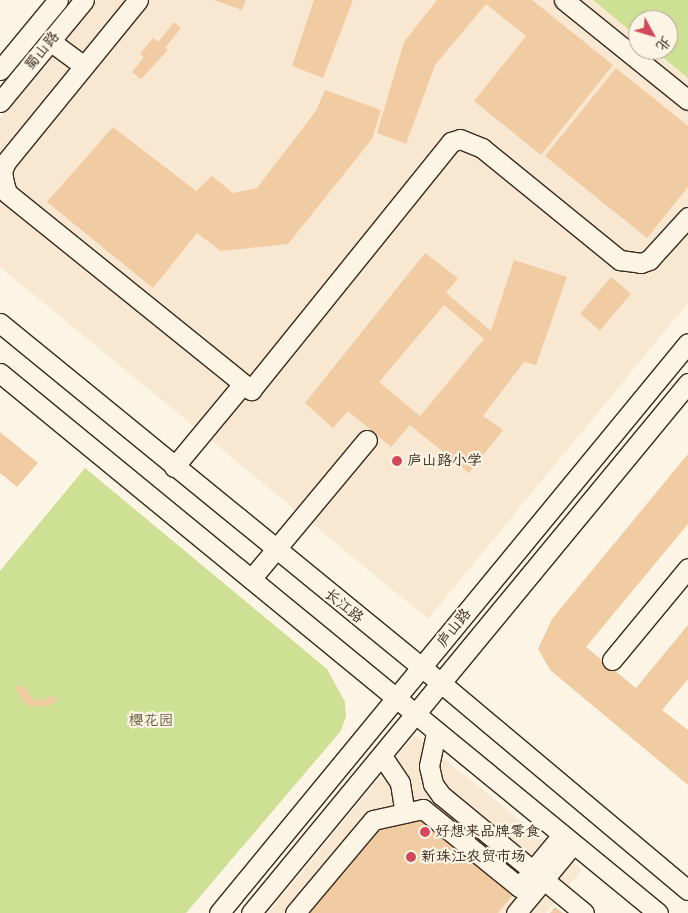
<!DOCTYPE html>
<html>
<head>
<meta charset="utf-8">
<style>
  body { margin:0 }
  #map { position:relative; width:688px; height:913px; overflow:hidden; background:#fcf5e5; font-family:"Shantell Sans","LXGW WenKai TC",sans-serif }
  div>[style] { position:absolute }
  .built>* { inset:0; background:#f9e8d1 }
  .green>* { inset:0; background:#cee094 }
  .building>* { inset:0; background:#f1cba1; transform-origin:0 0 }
  .roads { filter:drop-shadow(1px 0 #3b2a1e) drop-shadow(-1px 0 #3b2a1e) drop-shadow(0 1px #3b2a1e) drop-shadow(0 -1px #3b2a1e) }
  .minor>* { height:19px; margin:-9.5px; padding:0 9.5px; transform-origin:9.5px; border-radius:9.5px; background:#fcf5e5 }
  .dots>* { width:14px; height:14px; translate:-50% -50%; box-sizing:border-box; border:2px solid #fcf5e5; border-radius:50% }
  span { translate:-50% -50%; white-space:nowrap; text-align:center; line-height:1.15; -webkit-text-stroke:4.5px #fcf5e5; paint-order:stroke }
  .street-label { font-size:15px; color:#3b2a1e }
  .poi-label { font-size:15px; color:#3b2a1e }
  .left { translate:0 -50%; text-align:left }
  .park-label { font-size:15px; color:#60583c }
  .north { position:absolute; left:628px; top:10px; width:50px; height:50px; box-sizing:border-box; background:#fcf5e5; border:1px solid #afa495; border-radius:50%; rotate:129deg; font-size:14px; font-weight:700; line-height:20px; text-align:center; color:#3b2a1e }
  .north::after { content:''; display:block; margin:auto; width:18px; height:22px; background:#d1495b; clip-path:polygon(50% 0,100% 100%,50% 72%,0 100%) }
</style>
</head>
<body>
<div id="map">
  <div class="built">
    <i style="clip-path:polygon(evenodd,97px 0,688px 0,688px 303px,428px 619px,0 267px,0 118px,97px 0,638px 20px,668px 20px,668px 50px,638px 50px,638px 20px)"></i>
    <i style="clip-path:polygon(415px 735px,582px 870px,546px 913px,268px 913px)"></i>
  </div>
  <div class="green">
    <i style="clip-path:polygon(593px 0,688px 0,688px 78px,654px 50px,668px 50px,668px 20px,638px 20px,638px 37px)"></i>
    <i style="clip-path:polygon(85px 468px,327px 669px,345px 702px,346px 717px,340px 732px,186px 913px,0 913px,0 571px)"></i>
  </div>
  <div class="building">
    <i style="clip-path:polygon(214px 0,246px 0,242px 10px)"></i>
    <i style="clip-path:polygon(314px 0,353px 0,323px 78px,292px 66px)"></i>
    <i style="clip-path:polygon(437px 0,532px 0,613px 65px,541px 155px,474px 101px,526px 36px,486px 4px,435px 65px,406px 144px,377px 133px,404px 42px)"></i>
    <i style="clip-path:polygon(174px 22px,181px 28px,165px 48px,168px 50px,141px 79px,132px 72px,144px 57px,140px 54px,153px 38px,158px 42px)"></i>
    <i style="clip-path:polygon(616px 68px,688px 126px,688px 187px,647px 238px,545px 156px)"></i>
    <i style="clip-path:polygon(325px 90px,381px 110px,372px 139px,288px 244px,221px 251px,197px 233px,153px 288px,47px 202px,113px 127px,196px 191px,212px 176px,233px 193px,257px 188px,316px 111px)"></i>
    <i style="clip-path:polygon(evenodd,425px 253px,458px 278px,446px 293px,491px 331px,514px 260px,567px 277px,536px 365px,524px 362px,483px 416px,503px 430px,469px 473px,410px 425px,391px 447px,348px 411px,333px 428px,305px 403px,425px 253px,444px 305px,484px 339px,420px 416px,379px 382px,444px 305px)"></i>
    <i style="left:611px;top:277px;width:26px;height:48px;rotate:40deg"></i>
    <i style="clip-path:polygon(0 432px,38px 463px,17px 487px,0 473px)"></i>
    <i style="clip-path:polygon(688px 454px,688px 524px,586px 647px,636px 688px,688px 625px,688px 679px,662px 710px,688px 730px,688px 785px,550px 670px,538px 649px,552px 619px)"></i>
    <i style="clip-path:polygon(23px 686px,35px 701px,47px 699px,52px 695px,58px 700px,51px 705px,33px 707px,25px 703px,15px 687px)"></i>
    <i style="clip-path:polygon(424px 815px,516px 891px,498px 913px,302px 913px,376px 822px)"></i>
    <i style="clip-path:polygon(555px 907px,563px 913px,550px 913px)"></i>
  </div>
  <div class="roads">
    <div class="minor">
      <i style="left:138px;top:0;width:209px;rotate:129.2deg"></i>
      <i style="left:6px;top:162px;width:10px;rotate:114deg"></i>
      <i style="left:2px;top:171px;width:12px;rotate:81deg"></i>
      <i style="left:4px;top:183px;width:10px;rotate:73deg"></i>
      <i style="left:7px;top:193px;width:314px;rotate:38.9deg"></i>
      <i style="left:251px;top:390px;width:319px;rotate:-51.1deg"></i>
      <i style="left:451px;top:142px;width:9px;rotate:-18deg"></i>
      <i style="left:460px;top:139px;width:24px;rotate:22deg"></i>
      <i style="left:482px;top:148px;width:178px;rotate:39.1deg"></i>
      <i style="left:620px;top:260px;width:21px;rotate:8deg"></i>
      <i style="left:641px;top:263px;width:9px;rotate:-21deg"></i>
      <i style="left:649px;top:260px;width:58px;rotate:-47.8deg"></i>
      <i style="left:564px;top:0;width:159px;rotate:38.9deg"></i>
      <i style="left:50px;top:41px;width:42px;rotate:36.3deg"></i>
      <i style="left:0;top:70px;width:91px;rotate:-50.4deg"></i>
      <i style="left:0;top:102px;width:132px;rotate:-50.5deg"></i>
      <i style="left:0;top:323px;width:569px;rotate:39.23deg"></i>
      <i style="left:441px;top:683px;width:322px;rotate:40deg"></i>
      <i style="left:0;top:373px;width:851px;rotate:39.37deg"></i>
      <i style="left:174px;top:467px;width:108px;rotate:-50.3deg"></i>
      <i style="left:251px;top:579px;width:181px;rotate:-50.2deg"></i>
      <i style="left:612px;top:660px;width:119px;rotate:-50.4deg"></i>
      <i style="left:436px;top:733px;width:34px;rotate:102deg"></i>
      <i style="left:429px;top:766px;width:18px;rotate:77deg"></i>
      <i style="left:433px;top:784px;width:14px;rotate:54deg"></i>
      <i style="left:441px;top:795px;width:185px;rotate:39.5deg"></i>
      <i style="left:382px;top:756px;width:32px;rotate:56deg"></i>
      <i style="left:400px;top:783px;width:30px;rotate:81deg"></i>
      <i style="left:219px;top:913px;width:738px;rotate:-50.55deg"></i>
      <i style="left:251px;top:913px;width:687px;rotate:-50.49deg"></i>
      <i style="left:295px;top:913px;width:121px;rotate:-50deg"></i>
      <i style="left:373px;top:820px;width:51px;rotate:-12.4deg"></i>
      <i style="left:423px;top:809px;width:124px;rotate:39.1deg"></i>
      <i style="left:519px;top:887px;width:67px;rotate:-50.4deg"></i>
      <i style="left:516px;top:913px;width:89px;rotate:-50.4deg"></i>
    </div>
  </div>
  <div class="dots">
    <i style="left:397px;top:461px;background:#d1495b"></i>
    <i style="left:425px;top:832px;background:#d1495b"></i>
    <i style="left:411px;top:857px;background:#d1495b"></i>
  </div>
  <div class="street-label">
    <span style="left:42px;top:51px;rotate:-51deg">蜀山路</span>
    <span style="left:344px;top:606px;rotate:39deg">长江路</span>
    <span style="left:454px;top:628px;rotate:-51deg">庐山路</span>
  </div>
  <div class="poi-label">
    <span class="left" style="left:407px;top:461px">庐山路小学</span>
    <span class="left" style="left:435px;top:832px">好想来品牌零食</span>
    <span class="left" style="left:421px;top:857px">新珠江农贸市场</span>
  </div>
  <div class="park-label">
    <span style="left:151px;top:721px">樱花园</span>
  </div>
  <div class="north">北</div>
</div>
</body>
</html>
